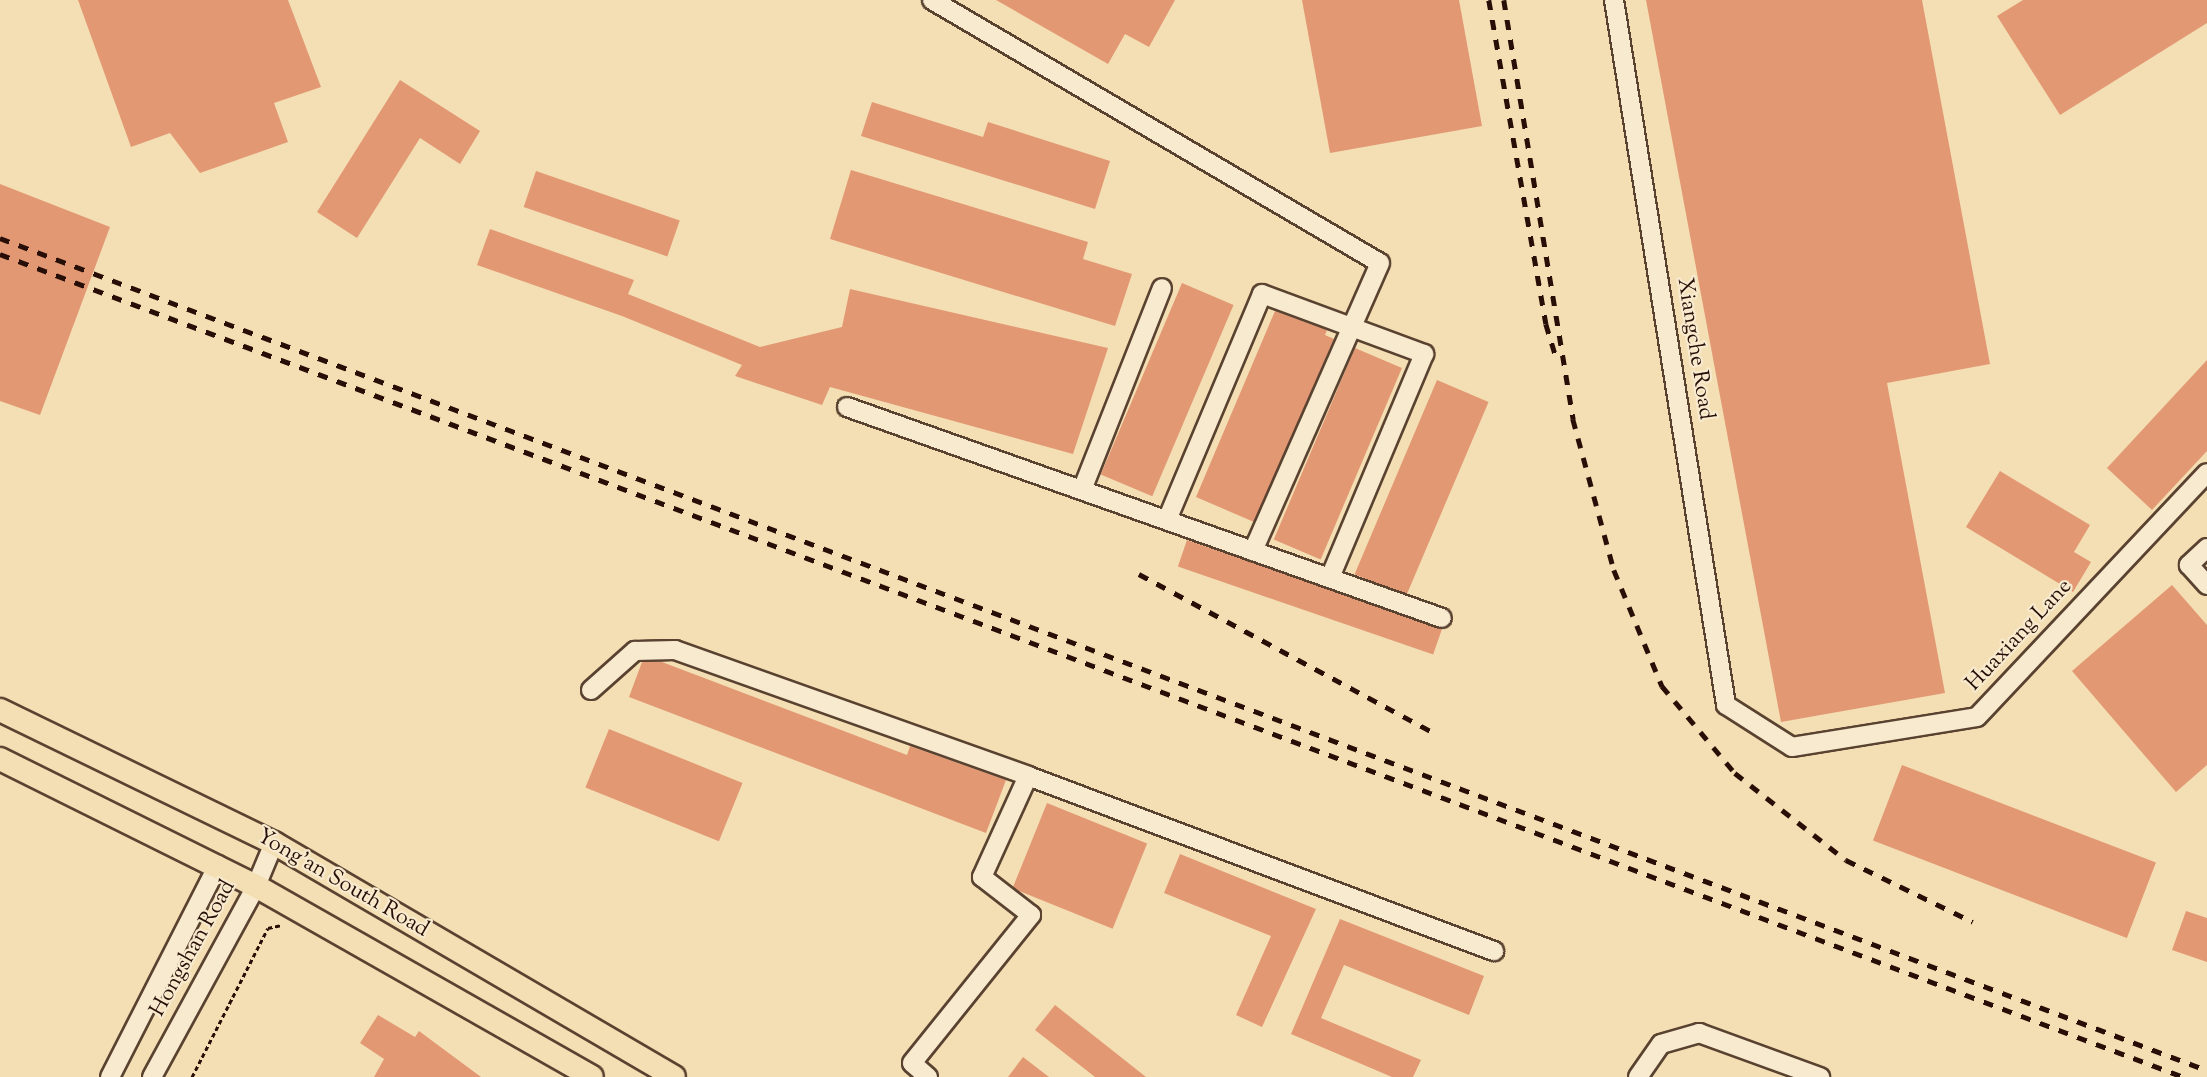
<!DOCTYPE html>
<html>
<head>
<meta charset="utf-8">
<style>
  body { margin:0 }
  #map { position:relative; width:2207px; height:1077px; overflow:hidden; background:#f3dfb3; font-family:"Sorts Mill Goudy",serif }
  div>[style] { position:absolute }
  .building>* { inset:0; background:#e39874; transform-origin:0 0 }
  .path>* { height:3px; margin-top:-1.5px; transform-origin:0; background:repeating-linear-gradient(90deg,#270e06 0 4.5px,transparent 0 7.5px) }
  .roads { filter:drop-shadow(2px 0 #5a4231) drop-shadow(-2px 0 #5a4231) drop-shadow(0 2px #5a4231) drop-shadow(0 -2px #5a4231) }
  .minor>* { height:18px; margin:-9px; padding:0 9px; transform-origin:9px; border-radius:9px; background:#f7eace }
  .major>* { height:22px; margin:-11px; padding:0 11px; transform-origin:11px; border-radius:11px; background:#f3dfb3 }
  .rail>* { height:4.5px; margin-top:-2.25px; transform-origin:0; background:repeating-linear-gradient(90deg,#270e06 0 10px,transparent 0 20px) }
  span { translate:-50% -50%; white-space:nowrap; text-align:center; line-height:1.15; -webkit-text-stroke:4.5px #f7eace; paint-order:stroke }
  .street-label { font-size:22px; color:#270e06 }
</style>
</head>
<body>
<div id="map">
  <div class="building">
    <i style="clip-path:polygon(78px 0,288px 0,321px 87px,274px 103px,288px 142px,200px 173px,170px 133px,131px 147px)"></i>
    <i style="clip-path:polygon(996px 0,1175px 0,1149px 47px,1125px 34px,1108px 64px)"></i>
    <i style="clip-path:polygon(1302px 0,1459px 0,1482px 126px,1330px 153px)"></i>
    <i style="clip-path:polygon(1646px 0,1922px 0,1990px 364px,1887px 383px,1945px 693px,1781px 722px)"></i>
    <i style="clip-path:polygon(2023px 0,2207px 0,2207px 23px,2060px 115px,1997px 16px)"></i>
    <i style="clip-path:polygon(400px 80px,480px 131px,460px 164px,420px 138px,357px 238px,317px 212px)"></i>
    <i style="clip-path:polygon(872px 102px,983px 137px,988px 122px,1110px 161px,1095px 209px,861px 136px)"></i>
    <i style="clip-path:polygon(851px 170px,1088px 242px,1083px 259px,1132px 274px,1115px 326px,830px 239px)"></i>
    <i style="left:536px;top:171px;width:152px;height:38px;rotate:19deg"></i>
    <i style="clip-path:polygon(0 184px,110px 227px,40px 415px,0 401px)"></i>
    <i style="clip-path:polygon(490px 229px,634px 280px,628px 294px,760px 347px,842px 327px,850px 289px,1108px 348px,1073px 454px,830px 387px,822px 405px,735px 376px,742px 365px,622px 316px,477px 265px)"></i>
    <i style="left:1182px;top:283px;width:56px;height:208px;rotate:23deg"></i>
    <i style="clip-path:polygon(1275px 311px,1327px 330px,1325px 335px,1334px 339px,1254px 522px,1196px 497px)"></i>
    <i style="left:1355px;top:348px;width:51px;height:208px;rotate:23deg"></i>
    <i style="clip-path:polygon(2207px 360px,2207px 451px,2152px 510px,2107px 468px)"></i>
    <i style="left:1437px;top:380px;width:56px;height:211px;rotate:23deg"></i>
    <i style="clip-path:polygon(2000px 471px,2090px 525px,2074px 552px,2091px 562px,2073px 592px,1966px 527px)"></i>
    <i style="left:1187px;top:540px;width:270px;height:28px;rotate:19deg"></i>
    <i style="clip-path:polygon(2172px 585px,2207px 625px,2207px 765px,2176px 792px,2072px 671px)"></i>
    <i style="clip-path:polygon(642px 662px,662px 662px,907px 755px,910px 746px,1006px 780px,986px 833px,629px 697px)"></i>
    <i style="left:609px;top:729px;width:144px;height:63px;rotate:22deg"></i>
    <i style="left:1902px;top:765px;width:272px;height:81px;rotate:21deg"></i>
    <i style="left:1047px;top:803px;width:108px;height:92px;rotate:22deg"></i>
    <i style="clip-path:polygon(1180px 854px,1316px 909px,1262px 1027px,1236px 1015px,1271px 936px,1164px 893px)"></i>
    <i style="clip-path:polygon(2186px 911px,2207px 918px,2207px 962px,2172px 950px)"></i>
    <i style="clip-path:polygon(1340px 919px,1484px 976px,1469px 1015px,1344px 965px,1321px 1018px,1421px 1060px,1413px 1077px,1392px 1077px,1291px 1034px)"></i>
    <i style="clip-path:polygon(1055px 1005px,1146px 1077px,1095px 1077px,1035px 1030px)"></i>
    <i style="clip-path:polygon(378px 1015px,415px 1037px,419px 1031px,481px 1077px,374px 1077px,384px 1059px,360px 1043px)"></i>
    <i style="clip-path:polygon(1023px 1057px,1049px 1077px,1008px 1077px)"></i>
  </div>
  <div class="path">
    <i style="left:192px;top:1077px;width:167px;rotate:-63deg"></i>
    <i style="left:268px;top:928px;width:14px;rotate:-12deg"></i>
  </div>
  <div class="roads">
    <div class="minor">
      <i style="left:932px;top:0;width:519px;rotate:30.42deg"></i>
      <i style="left:1380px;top:263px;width:315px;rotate:113.8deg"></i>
      <i style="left:1614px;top:0;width:714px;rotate:80.97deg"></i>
      <i style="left:1726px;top:705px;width:78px;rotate:32.5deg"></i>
      <i style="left:1792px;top:747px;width:187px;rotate:-9.2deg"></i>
      <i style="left:1977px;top:717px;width:335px;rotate:-46.7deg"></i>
      <i style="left:847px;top:407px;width:631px;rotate:19.53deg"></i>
      <i style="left:1082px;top:490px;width:217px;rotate:-68.4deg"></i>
      <i style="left:1167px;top:520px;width:245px;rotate:-67.2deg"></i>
      <i style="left:1262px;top:294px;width:173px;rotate:20.3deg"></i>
      <i style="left:1424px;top:354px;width:243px;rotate:112.8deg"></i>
      <i style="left:2207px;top:548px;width:25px;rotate:137deg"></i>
      <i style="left:2189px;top:565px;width:27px;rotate:48deg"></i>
      <i style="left:591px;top:690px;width:59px;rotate:-41.6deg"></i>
      <i style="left:635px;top:651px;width:40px;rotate:-1.4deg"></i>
      <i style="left:675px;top:650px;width:375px;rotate:19.6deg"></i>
      <i style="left:110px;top:1077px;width:238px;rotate:-63deg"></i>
      <i style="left:152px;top:1077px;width:217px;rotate:-61.4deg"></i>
      <i style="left:256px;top:886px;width:47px;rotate:-67.3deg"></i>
      <i style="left:928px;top:1077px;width:21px;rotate:-139deg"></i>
      <i style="left:912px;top:1063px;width:190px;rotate:-51.2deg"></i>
      <i style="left:1031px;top:915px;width:62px;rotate:-142.2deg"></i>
      <i style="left:982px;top:877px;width:111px;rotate:-65.5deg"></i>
      <i style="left:1028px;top:776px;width:498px;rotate:20.6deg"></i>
      <i style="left:1638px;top:1077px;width:40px;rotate:-55.1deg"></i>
      <i style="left:1661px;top:1044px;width:40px;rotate:-16deg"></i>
      <i style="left:1699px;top:1033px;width:129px;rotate:20deg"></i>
    </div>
    <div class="major">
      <i style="left:0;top:710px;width:305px;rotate:25.9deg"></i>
      <i style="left:274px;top:843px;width:463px;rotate:30.3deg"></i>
      <i style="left:0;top:759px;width:286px;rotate:26.4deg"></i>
      <i style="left:256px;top:886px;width:386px;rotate:29.6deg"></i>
    </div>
  </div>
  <div class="rail">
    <i style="left:1489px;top:0;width:329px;rotate:80deg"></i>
    <i style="left:1546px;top:324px;width:39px;rotate:73deg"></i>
    <i style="left:1504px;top:0;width:425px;rotate:80.6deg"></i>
    <i style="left:1573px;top:419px;width:156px;rotate:74.8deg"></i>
    <i style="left:1614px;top:570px;width:126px;rotate:67.5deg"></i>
    <i style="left:1662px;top:686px;width:114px;rotate:50deg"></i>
    <i style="left:1735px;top:773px;width:141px;rotate:38.1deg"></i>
    <i style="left:1846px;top:860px;width:141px;rotate:26deg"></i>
    <i style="left:0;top:238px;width:2359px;rotate:20.66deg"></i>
    <i style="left:0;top:254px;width:2334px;rotate:20.65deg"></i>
    <i style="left:1139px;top:574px;width:332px;rotate:28.3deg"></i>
  </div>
  <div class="street-label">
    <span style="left:1694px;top:349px;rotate:81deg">Xiangche Road</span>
    <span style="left:2020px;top:636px;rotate:-47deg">Huaxiang Lane</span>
    <span style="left:342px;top:884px;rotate:30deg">Yong'an South Road</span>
    <span style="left:194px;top:949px;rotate:-61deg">Hongshan Road</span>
  </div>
</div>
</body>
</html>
